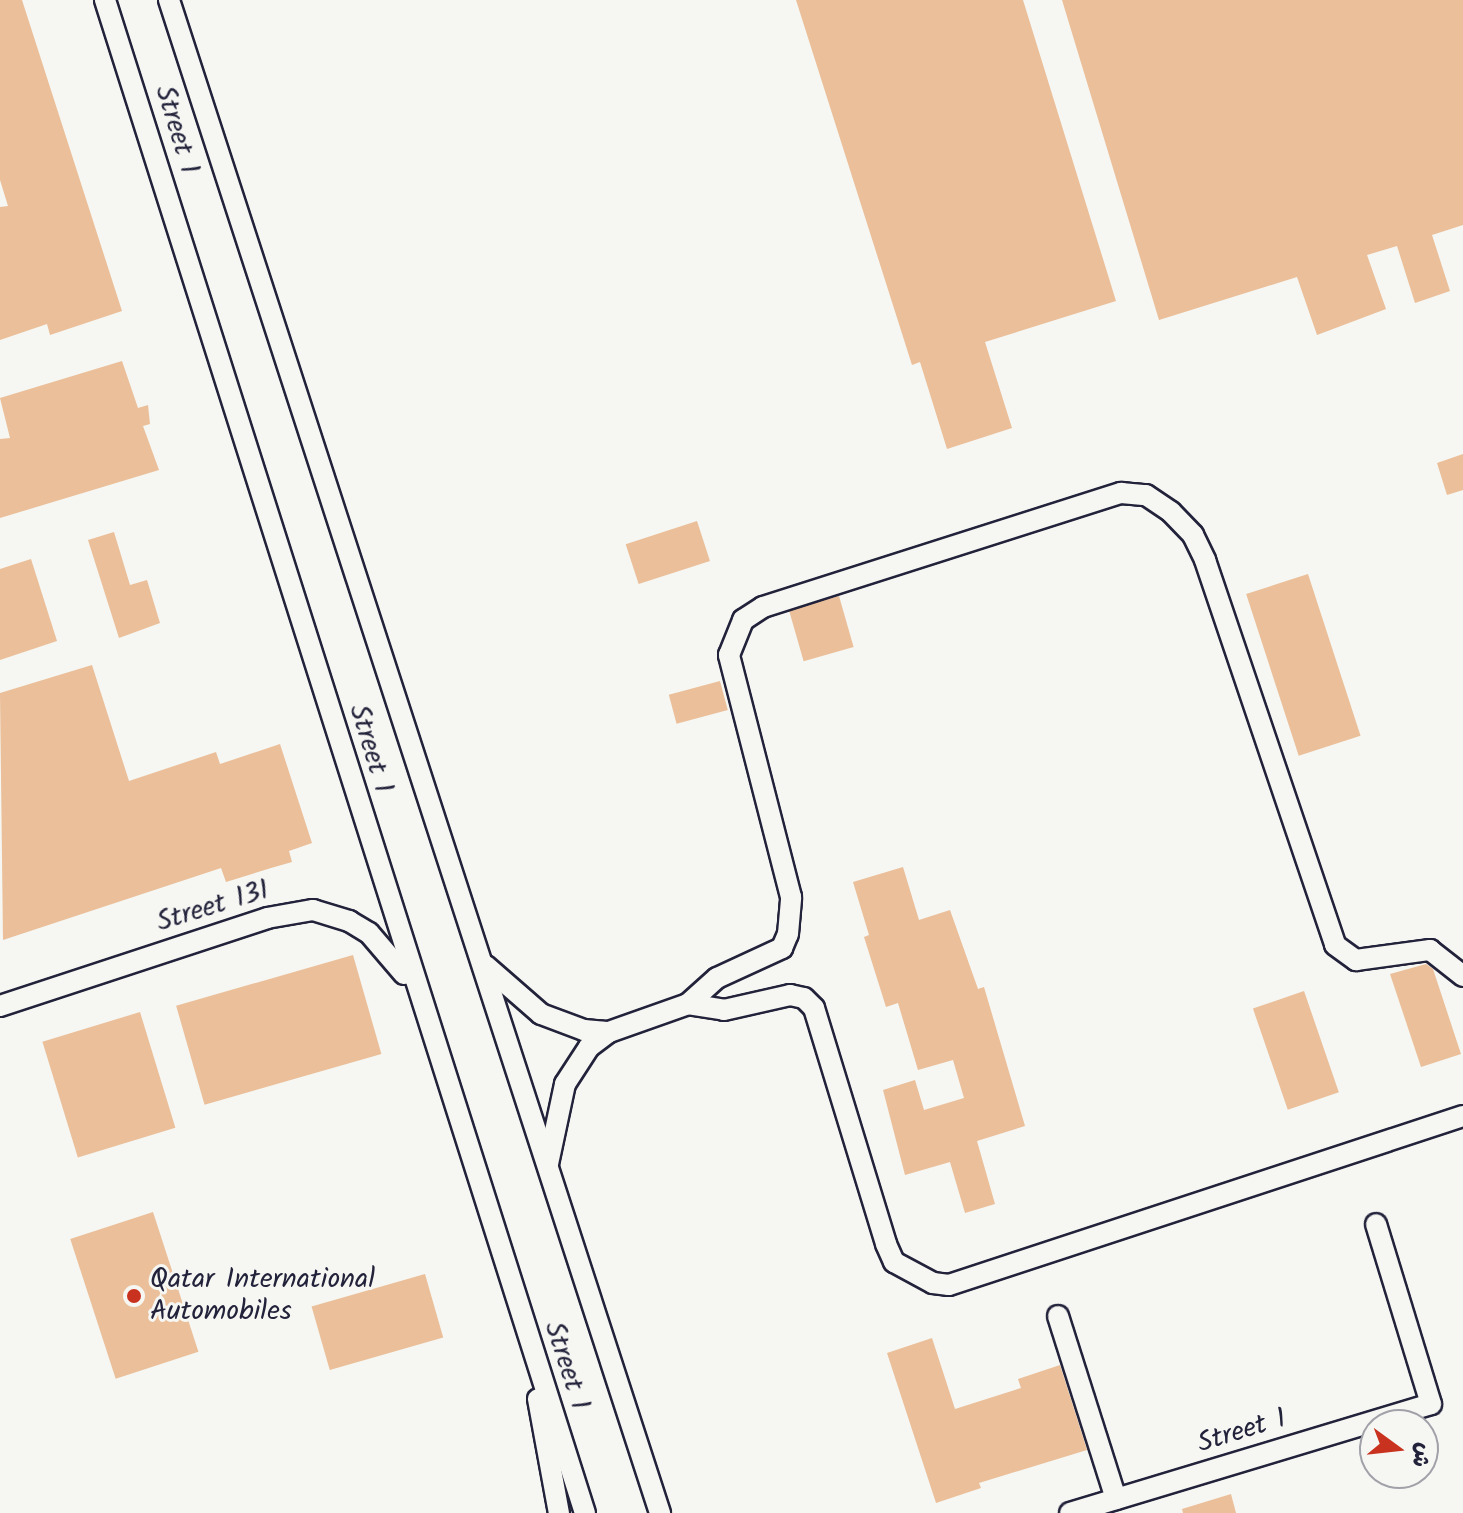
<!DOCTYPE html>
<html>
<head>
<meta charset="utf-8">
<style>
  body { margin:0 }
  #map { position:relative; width:1463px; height:1513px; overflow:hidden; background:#f6f6f2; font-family:Kalam,"Playpen Sans Arabic",sans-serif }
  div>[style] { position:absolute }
  .building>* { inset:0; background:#eabf99; transform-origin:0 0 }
  .roads { filter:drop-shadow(2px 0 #22223b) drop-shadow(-2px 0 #22223b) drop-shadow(0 2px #22223b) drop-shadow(0 -2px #22223b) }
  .minor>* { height:20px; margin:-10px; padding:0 10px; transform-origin:10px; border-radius:10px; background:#f6f6f2 }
  .dots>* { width:22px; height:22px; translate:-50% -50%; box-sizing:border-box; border:4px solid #f6f6f2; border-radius:50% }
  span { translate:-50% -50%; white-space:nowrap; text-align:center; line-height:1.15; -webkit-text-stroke:6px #f6f6f2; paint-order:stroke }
  .street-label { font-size:28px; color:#22223b }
  .poi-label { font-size:28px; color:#22223b }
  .left { translate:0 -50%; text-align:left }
  .north { position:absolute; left:1359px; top:1409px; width:80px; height:80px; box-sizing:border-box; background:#f6f6f2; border:2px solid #a1a1a9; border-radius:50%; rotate:105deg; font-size:22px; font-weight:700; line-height:32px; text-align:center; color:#22223b }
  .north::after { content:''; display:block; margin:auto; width:28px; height:36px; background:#c8321e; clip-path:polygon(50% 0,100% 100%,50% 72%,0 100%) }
</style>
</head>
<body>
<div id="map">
  <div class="building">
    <i style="clip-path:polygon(0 0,22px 0,122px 311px,50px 335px,47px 324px,0 340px,0 207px,8px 206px,0 180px)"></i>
    <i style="clip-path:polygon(796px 0,1023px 0,1116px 301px,985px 342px,1012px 428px,947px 449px,920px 362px,912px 365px)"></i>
    <i style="clip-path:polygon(1062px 0,1463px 0,1463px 225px,1432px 235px,1450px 291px,1415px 303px,1397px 246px,1367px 255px,1386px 309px,1317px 335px,1297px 277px,1159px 320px)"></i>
    <i style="clip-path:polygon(122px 361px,138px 408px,148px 405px,150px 424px,143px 426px,159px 470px,0 518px,0 439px,10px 438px,0 398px)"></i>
    <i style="clip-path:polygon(1463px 454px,1463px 490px,1447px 495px,1437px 463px)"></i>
    <i style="left:697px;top:521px;width:42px;height:75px;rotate:72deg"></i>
    <i style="clip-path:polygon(114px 532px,130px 585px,147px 580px,160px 623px,119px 638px,88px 540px)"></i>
    <i style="clip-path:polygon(31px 559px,57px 641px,0 660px,0 569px)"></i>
    <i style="left:1308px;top:574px;width:170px;height:65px;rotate:72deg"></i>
    <i style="left:839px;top:596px;width:53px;height:52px;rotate:74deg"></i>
    <i style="clip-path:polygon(92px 665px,129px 781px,216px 752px,220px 764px,280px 744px,312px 843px,289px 851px,292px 862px,271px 868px,226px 882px,221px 868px,3px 940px,0 693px)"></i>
    <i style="left:720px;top:681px;width:30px;height:53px;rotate:75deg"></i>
    <i style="clip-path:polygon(903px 867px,919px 920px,950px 910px,978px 989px,984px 987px,1025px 1126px,977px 1141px,995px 1204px,965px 1213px,950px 1162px,905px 1175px,883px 1090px,915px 1080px,924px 1110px,964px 1098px,953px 1060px,918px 1070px,898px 1003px,886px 1007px,864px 937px,869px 935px,853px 882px)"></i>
    <i style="left:353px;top:955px;width:103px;height:184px;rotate:74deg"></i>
    <i style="clip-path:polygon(1426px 964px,1433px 969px,1461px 1054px,1421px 1067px,1390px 974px)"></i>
    <i style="left:1304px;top:991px;width:107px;height:54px;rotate:71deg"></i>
    <i style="left:140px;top:1012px;width:121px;height:102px;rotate:73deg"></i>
    <i style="left:153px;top:1212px;width:147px;height:87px;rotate:72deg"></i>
    <i style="left:425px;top:1274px;width:66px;height:118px;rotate:74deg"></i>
    <i style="clip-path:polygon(932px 1338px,955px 1409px,1021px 1388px,1018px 1379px,1060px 1365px,1087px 1450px,979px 1483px,981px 1488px,936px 1503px,887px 1353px)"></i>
    <i style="clip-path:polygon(1231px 1494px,1236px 1513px,1183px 1513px,1182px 1509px)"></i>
  </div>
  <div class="roads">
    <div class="minor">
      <i style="left:105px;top:0;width:1587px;rotate:72.4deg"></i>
      <i style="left:169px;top:0;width:1591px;rotate:72.02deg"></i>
      <i style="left:486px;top:966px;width:73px;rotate:41.1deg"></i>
      <i style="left:541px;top:1014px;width:46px;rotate:20.4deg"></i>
      <i style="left:584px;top:1030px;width:25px;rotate:5deg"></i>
      <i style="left:688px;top:1004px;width:36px;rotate:9deg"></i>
      <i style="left:724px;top:1010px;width:68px;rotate:-12.8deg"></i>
      <i style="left:790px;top:995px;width:14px;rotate:12deg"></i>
      <i style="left:804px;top:998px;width:14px;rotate:45deg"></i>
      <i style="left:814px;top:1008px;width:247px;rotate:73deg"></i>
      <i style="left:886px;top:1244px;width:20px;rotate:66deg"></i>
      <i style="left:894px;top:1262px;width:44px;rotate:28.3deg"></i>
      <i style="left:933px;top:1283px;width:16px;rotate:7deg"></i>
      <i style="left:949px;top:1285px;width:541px;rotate:-18.2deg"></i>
      <i style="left:0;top:1006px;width:281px;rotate:-18.2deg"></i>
      <i style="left:267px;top:918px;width:47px;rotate:-9.9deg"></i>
      <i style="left:313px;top:910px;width:38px;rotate:17deg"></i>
      <i style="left:349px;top:921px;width:23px;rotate:31deg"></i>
      <i style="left:369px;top:933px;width:54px;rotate:49.5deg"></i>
      <i style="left:548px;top:1164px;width:82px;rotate:-78deg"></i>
      <i style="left:565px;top:1084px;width:44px;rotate:-57deg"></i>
      <i style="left:589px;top:1047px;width:25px;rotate:-37deg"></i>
      <i style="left:609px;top:1032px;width:84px;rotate:-19.5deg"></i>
      <i style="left:688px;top:1004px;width:39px;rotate:-42deg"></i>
      <i style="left:717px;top:978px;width:72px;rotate:-24.8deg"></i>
      <i style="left:782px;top:948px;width:15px;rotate:-67deg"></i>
      <i style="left:788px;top:934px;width:37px;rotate:-85deg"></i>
      <i style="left:791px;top:897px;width:250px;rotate:-104.4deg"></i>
      <i style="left:729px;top:655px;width:38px;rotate:-68deg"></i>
      <i style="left:743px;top:620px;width:24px;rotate:-33deg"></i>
      <i style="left:763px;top:607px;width:376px;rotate:-17.7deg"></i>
      <i style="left:1121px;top:493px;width:25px;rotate:5deg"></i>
      <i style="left:1146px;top:495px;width:30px;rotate:34deg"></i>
      <i style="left:1171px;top:512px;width:32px;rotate:46deg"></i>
      <i style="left:1193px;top:535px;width:28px;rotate:64deg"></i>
      <i style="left:1205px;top:560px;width:406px;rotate:71.3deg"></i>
      <i style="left:1335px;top:945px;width:26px;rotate:36deg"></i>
      <i style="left:1356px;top:960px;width:75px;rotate:-7.7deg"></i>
      <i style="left:1430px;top:950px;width:42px;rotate:38.2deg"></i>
      <i style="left:1058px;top:1316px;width:192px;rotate:72.4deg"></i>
      <i style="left:538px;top:1399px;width:116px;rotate:79.6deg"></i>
      <i style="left:1070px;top:1513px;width:377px;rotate:-16.8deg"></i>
      <i style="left:1431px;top:1404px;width:188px;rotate:-107deg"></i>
    </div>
  </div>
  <div class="dots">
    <i style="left:134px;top:1296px;background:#c8321e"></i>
  </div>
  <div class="street-label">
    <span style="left:176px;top:130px;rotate:73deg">Street 1</span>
    <span style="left:370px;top:749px;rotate:73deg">Street 1</span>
    <span style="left:213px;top:907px;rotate:-17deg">Street 131</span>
    <span style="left:566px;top:1366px;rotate:72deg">Street 1</span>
    <span style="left:1242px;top:1432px;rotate:-17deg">Street 1</span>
  </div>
  <div class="poi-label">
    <span class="left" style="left:150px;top:1296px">Qatar International<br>Automobiles</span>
  </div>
  <div class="north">ش</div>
</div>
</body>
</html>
